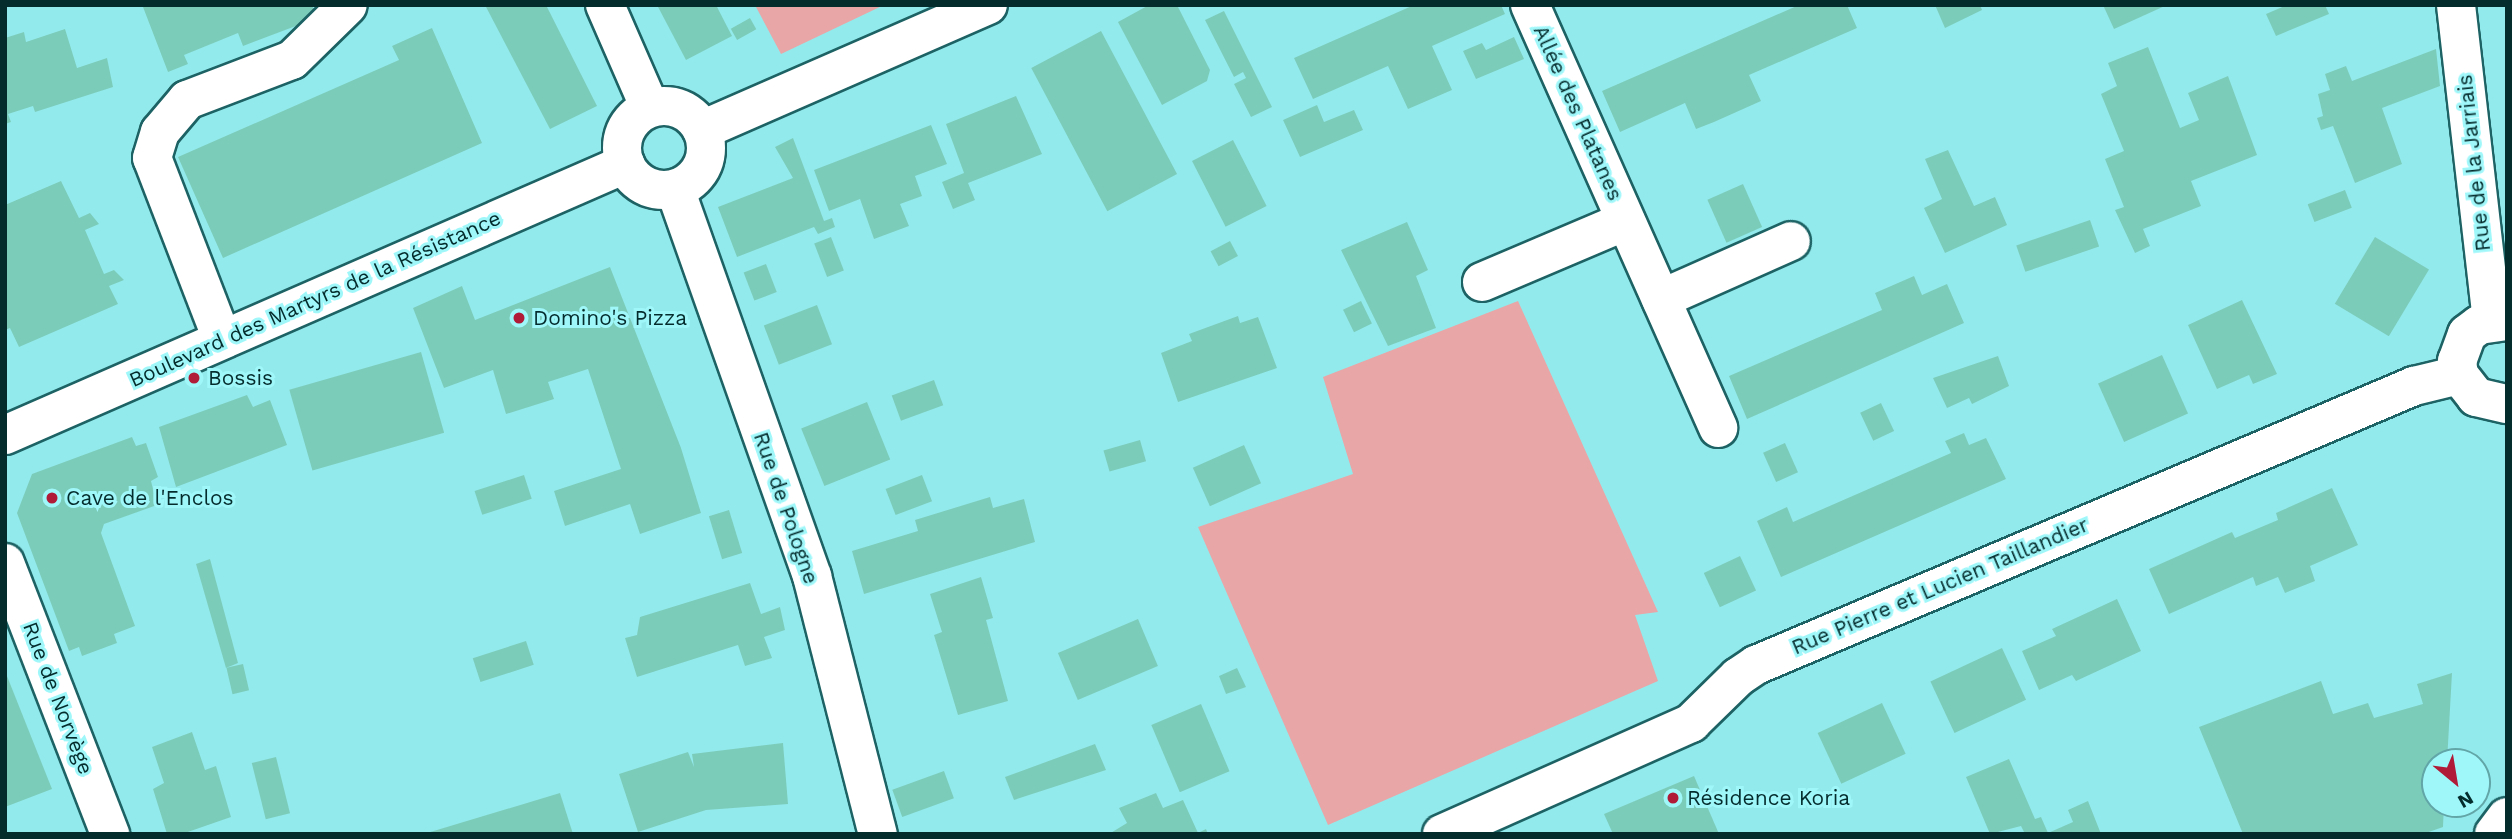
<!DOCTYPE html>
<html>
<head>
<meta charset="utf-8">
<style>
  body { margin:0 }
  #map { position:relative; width:2512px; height:839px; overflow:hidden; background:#93eaec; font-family:"Work Sans",sans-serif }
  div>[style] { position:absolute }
  .green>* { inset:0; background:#e8a6a7 }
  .building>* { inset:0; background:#7cccba; transform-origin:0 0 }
  .roads { filter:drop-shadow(2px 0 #1d6264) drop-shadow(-2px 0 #1d6264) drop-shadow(0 2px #1d6264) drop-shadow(0 -2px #1d6264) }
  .minor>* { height:38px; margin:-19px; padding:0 19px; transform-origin:19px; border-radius:19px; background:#fff }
  .minor>.ring { margin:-19px; padding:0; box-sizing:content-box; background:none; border:38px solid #fff; border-radius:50% }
  .dots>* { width:19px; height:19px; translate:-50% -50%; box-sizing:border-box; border:4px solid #a0f7fa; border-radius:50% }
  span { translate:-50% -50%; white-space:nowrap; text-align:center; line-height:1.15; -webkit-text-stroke:6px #a0f7fa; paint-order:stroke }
  .street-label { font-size:21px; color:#052c2d }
  .poi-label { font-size:21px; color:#052c2d }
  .left { translate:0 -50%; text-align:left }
  .frame { position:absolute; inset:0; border:7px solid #052c2d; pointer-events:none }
  .north { position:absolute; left:2421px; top:748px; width:70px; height:70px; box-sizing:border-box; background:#a0f7fa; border:2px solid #62a6a8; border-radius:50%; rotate:150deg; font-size:19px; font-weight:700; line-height:28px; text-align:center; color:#052c2d }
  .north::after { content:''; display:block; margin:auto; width:24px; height:32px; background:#b01c38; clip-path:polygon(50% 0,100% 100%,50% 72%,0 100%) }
</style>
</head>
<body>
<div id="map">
  <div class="green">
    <i style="clip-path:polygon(755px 5px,884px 5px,781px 54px)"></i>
    <i style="clip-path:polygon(1518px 301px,1658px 612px,1635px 615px,1658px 681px,1328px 825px,1198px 527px,1353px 474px,1323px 377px)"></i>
  </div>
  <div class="building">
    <i style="clip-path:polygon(147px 5px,312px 5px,317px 18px,243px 46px,238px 33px,184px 55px,188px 64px,168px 72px,143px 7px)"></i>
    <i style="clip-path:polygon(485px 5px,546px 5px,597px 106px,550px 129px)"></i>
    <i style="clip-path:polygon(657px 5px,716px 5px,732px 36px,686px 60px)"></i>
    <i style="clip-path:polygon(1149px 5px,1177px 5px,1210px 70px,1207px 81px,1162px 105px,1118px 22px)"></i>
    <i style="clip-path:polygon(1414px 5px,1501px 5px,1505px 14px,1432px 46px,1452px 90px,1408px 109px,1388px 66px,1313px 99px,1294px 58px)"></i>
    <i style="clip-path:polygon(1799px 5px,1847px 5px,1857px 28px,1749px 75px,1761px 101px,1714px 122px,1696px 129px,1685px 103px,1620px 132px,1602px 91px)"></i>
    <i style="clip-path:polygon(1935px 5px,1980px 5px,1982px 10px,1945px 28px)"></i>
    <i style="clip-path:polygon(2103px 5px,2167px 5px,2114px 29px)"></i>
    <i style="clip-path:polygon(2287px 5px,2325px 5px,2329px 14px,2276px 36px,2266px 14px)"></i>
    <i style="clip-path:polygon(1224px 11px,1272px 107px,1251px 117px,1234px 84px,1246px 78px,1243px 72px,1234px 77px,1205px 20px)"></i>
    <i style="left:750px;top:18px;width:13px;height:22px;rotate:61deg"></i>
    <i style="clip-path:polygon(432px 28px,482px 143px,223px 258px,178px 157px,399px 60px,392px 46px)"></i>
    <i style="clip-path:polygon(65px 29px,77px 68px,107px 58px,113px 87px,35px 112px,33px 106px,8px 114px,11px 122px,5px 124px,5px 38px,24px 32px,26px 42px)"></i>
    <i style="left:1101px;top:31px;width:162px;height:79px;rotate:62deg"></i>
    <i style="clip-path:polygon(1514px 37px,1524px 59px,1476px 79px,1463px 51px,1482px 43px,1486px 50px)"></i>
    <i style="clip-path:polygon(2148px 47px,2180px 128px,2199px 120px,2188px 93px,2228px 76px,2257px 155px,2191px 181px,2201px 206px,2143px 229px,2150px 246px,2135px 253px,2115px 210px,2124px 207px,2105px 159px,2124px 151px,2101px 94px,2117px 86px,2108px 63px)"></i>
    <i style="clip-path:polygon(2436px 49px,2440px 86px,2382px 108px,2402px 164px,2355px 183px,2333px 126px,2321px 130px,2317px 118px,2323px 116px,2318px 94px,2330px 90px,2325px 74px,2346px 66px,2352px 81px)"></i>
    <i style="clip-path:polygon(1016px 96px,1042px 154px,968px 183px,975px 200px,953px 209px,942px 182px,964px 173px,946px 124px)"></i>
    <i style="clip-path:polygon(1317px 105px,1324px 122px,1354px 110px,1363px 130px,1300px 157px,1283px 120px)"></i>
    <i style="clip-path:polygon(931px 125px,947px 164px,915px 176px,922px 196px,900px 204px,909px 226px,874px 239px,860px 199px,829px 211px,814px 170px)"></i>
    <i style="clip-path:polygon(793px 138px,824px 221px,832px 218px,835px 227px,818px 234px,814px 227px,737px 257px,718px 207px,793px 178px,775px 147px)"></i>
    <i style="left:1233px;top:140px;width:74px;height:46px;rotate:63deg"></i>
    <i style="clip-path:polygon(1948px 150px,1974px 206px,1995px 197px,2007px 225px,1945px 253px,1924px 208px,1942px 199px,1925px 159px)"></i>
    <i style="clip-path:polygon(61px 181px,79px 218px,90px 213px,99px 224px,85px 230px,104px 274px,114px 270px,124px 280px,109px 286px,118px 304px,19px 347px,10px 328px,5px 330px,5px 205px)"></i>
    <i style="left:1743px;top:184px;width:47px;height:39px;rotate:66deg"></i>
    <i style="left:2345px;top:190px;width:19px;height:40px;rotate:69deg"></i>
    <i style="left:2090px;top:220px;width:28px;height:78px;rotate:71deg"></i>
    <i style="clip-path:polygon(1407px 222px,1428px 270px,1416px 276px,1436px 328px,1388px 346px,1341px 250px)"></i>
    <i style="left:831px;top:237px;width:36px;height:18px;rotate:69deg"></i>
    <i style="left:2375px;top:237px;width:63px;height:78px;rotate:31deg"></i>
    <i style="left:1230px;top:241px;width:17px;height:22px;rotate:62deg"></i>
    <i style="left:766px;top:264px;width:30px;height:24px;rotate:69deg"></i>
    <i style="clip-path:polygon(610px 267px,681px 448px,701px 513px,640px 534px,630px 504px,565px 526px,554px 491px,621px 469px,588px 369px,548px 382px,554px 399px,506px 414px,493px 370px,444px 388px,413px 308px,462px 286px,475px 320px)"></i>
    <i style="clip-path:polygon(1914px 276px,1922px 295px,1947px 284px,1964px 323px,1747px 419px,1729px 376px,1882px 310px,1875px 293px)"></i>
    <i style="clip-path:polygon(2242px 300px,2277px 374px,2253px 384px,2249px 375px,2217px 389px,2188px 325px)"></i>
    <i style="left:1361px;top:301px;width:25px;height:20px;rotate:64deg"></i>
    <i style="left:817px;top:305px;width:42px;height:57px;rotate:69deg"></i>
    <i style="clip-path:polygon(1238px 316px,1240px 323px,1258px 317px,1277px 368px,1178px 402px,1161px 353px,1192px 341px,1189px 334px)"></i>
    <i style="left:421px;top:352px;width:84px;height:137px;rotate:74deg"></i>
    <i style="left:2162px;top:355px;width:64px;height:70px;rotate:66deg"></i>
    <i style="clip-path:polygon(1998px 356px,2009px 386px,1972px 404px,1969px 398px,1947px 408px,1933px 378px)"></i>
    <i style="left:934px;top:380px;width:27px;height:45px;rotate:70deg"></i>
    <i style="clip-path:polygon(247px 395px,253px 407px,270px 400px,287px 445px,176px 487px,159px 427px)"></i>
    <i style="left:867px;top:402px;width:62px;height:71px;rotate:68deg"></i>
    <i style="left:1881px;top:403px;width:31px;height:23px;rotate:65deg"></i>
    <i style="clip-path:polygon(1964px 433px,1969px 445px,1986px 438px,2006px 479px,1781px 577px,1757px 521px,1787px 507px,1793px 522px,1951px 453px,1945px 441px)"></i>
    <i style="clip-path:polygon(132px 437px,136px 446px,146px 443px,158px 477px,151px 481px,157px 505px,104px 524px,101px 533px,135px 626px,114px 634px,117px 643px,82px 656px,79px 647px,69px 651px,17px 513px,32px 474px)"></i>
    <i style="left:1140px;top:440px;width:22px;height:38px;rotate:74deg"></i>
    <i style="left:1785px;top:443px;width:32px;height:24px;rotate:66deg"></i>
    <i style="left:1244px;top:445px;width:42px;height:56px;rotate:66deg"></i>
    <i style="left:524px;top:475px;width:25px;height:52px;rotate:72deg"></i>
    <i style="left:922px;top:475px;width:28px;height:39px;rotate:69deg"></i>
    <i style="clip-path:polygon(2332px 488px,2358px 545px,2310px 566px,2315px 581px,2285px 593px,2278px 577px,2256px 586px,2253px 577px,2169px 614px,2149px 569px,2232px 532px,2235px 538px,2278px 520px,2276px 513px)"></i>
    <i style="clip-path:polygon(990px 497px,993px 508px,1024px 499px,1035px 542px,864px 594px,852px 551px,918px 531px,915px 520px)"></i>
    <i style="left:729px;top:510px;width:45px;height:21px;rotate:73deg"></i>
    <i style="left:1740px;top:556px;width:38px;height:40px;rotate:65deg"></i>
    <i style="clip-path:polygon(210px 559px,238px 663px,226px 668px,196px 564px)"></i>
    <i style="clip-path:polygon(981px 577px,993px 618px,986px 620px,1008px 701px,958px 715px,934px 635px,942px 632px,930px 594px)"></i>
    <i style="clip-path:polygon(750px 583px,761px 614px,780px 607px,785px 630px,764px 637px,772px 658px,745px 666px,738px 645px,637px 677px,625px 638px,637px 635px,640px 617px)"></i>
    <i style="clip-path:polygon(2117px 599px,2141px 651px,2076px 681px,2072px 675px,2039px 690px,2022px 651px,2056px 636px,2052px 629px)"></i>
    <i style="left:1138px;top:619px;width:51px;height:87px;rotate:67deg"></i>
    <i style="left:526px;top:641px;width:25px;height:56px;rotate:72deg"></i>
    <i style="left:2002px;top:648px;width:57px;height:79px;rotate:65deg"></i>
    <i style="left:243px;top:664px;width:27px;height:17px;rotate:77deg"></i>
    <i style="clip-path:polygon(1237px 668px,1246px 687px,1226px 694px,1219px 676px)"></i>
    <i style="clip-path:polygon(5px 671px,52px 789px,5px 807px)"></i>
    <i style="clip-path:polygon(2452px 673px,2447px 762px,2435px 762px,2435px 804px,2444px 804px,2443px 827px,2423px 834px,2243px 834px,2199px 727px,2321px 681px,2333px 714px,2368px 703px,2374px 718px,2423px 704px,2417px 684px)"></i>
    <i style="left:1882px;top:703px;width:56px;height:71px;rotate:65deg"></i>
    <i style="left:1201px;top:704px;width:73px;height:54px;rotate:67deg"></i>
    <i style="clip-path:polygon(192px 732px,205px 770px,216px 766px,231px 817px,182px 834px,167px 834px,153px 789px,164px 783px,152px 747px)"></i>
    <i style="clip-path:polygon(783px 743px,788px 804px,706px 810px,638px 832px,619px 774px,688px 752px,694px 767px,692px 754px)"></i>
    <i style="clip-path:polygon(1095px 744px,1106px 770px,1014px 800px,1005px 777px)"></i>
    <i style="left:276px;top:757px;width:58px;height:25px;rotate:76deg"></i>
    <i style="clip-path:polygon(2009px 759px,2035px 819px,2041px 817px,2048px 833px,2073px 822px,2068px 810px,2088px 801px,2101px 834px,2025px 834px,2021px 826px,1990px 834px,1966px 777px)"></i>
    <i style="left:944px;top:771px;width:29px;height:55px;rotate:70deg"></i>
    <i style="clip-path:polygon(1694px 776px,1719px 834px,1613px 834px,1604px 814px)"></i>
    <i style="clip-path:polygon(560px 793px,573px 834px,427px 834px,427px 833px)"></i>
    <i style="clip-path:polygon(1156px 793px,1163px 808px,1183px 800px,1198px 833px,1206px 829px,1208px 834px,1109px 834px,1127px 823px,1119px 808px)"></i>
  </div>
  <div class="roads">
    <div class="minor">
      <i style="left:605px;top:5px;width:112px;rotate:66.4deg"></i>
      <i style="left:1530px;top:5px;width:463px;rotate:66deg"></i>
      <i style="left:2456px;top:5px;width:318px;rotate:83.5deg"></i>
      <i class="ring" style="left:622px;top:106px;width:46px;height:46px"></i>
      <i style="left:702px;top:130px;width:312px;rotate:-23.6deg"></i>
      <i style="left:675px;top:189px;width:411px;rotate:70.5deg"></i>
      <i style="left:812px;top:576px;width:266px;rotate:75.7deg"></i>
      <i style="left:1482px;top:282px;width:156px;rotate:-23deg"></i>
      <i style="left:1661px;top:299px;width:142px;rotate:-24deg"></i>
      <i style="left:2507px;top:321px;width:28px;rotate:172deg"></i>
      <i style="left:2479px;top:325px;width:15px;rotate:143deg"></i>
      <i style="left:2467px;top:334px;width:29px;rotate:110deg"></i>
      <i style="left:2457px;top:361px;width:14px;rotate:82deg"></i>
      <i style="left:2459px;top:375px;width:28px;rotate:52deg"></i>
      <i style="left:2476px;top:397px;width:32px;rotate:13deg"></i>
      <i style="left:222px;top:339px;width:194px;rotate:-111.1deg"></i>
      <i style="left:152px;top:158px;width:27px;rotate:-73deg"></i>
      <i style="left:160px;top:132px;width:42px;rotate:-49.8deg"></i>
      <i style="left:187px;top:100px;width:112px;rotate:-20.9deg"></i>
      <i style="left:292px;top:60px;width:78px;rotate:-44.5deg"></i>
      <i style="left:5px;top:435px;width:677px;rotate:-23.61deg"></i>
      <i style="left:5px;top:563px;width:291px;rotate:68.8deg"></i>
      <i style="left:1442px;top:834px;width:273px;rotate:-24deg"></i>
      <i style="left:1691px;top:723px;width:66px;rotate:-44.4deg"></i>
      <i style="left:1738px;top:677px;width:22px;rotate:-34deg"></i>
      <i style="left:1756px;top:665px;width:715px;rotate:-22.98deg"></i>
      <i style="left:2414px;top:386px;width:46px;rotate:-13.7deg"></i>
      <i style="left:2494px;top:834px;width:21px;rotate:-53deg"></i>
    </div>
  </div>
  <div class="dots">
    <i style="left:519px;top:318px;background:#b01c38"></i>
    <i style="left:194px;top:378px;background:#b01c38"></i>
    <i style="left:52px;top:498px;background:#b01c38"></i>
    <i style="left:1673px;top:798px;background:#b01c38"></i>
  </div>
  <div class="street-label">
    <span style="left:1578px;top:113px;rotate:66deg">Allée des Platanes</span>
    <span style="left:2474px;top:163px;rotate:-96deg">Rue de la Jarriais</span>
    <span style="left:315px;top:299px;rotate:-24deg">Boulevard des Martyrs de la Résistance</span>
    <span style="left:786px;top:508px;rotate:71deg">Rue de Pologne</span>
    <span style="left:1940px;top:586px;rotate:-23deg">Rue Pierre et Lucien Taillandier</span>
    <span style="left:58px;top:698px;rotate:69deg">Rue de Norvège</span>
  </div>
  <div class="poi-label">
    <span class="left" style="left:533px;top:318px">Domino's Pizza</span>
    <span class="left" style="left:208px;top:378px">Bossis</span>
    <span class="left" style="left:66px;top:498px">Cave de l'Enclos</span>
    <span class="left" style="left:1687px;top:798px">Résidence Koria</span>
  </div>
  <div class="frame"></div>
  <div class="north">N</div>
</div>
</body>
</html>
